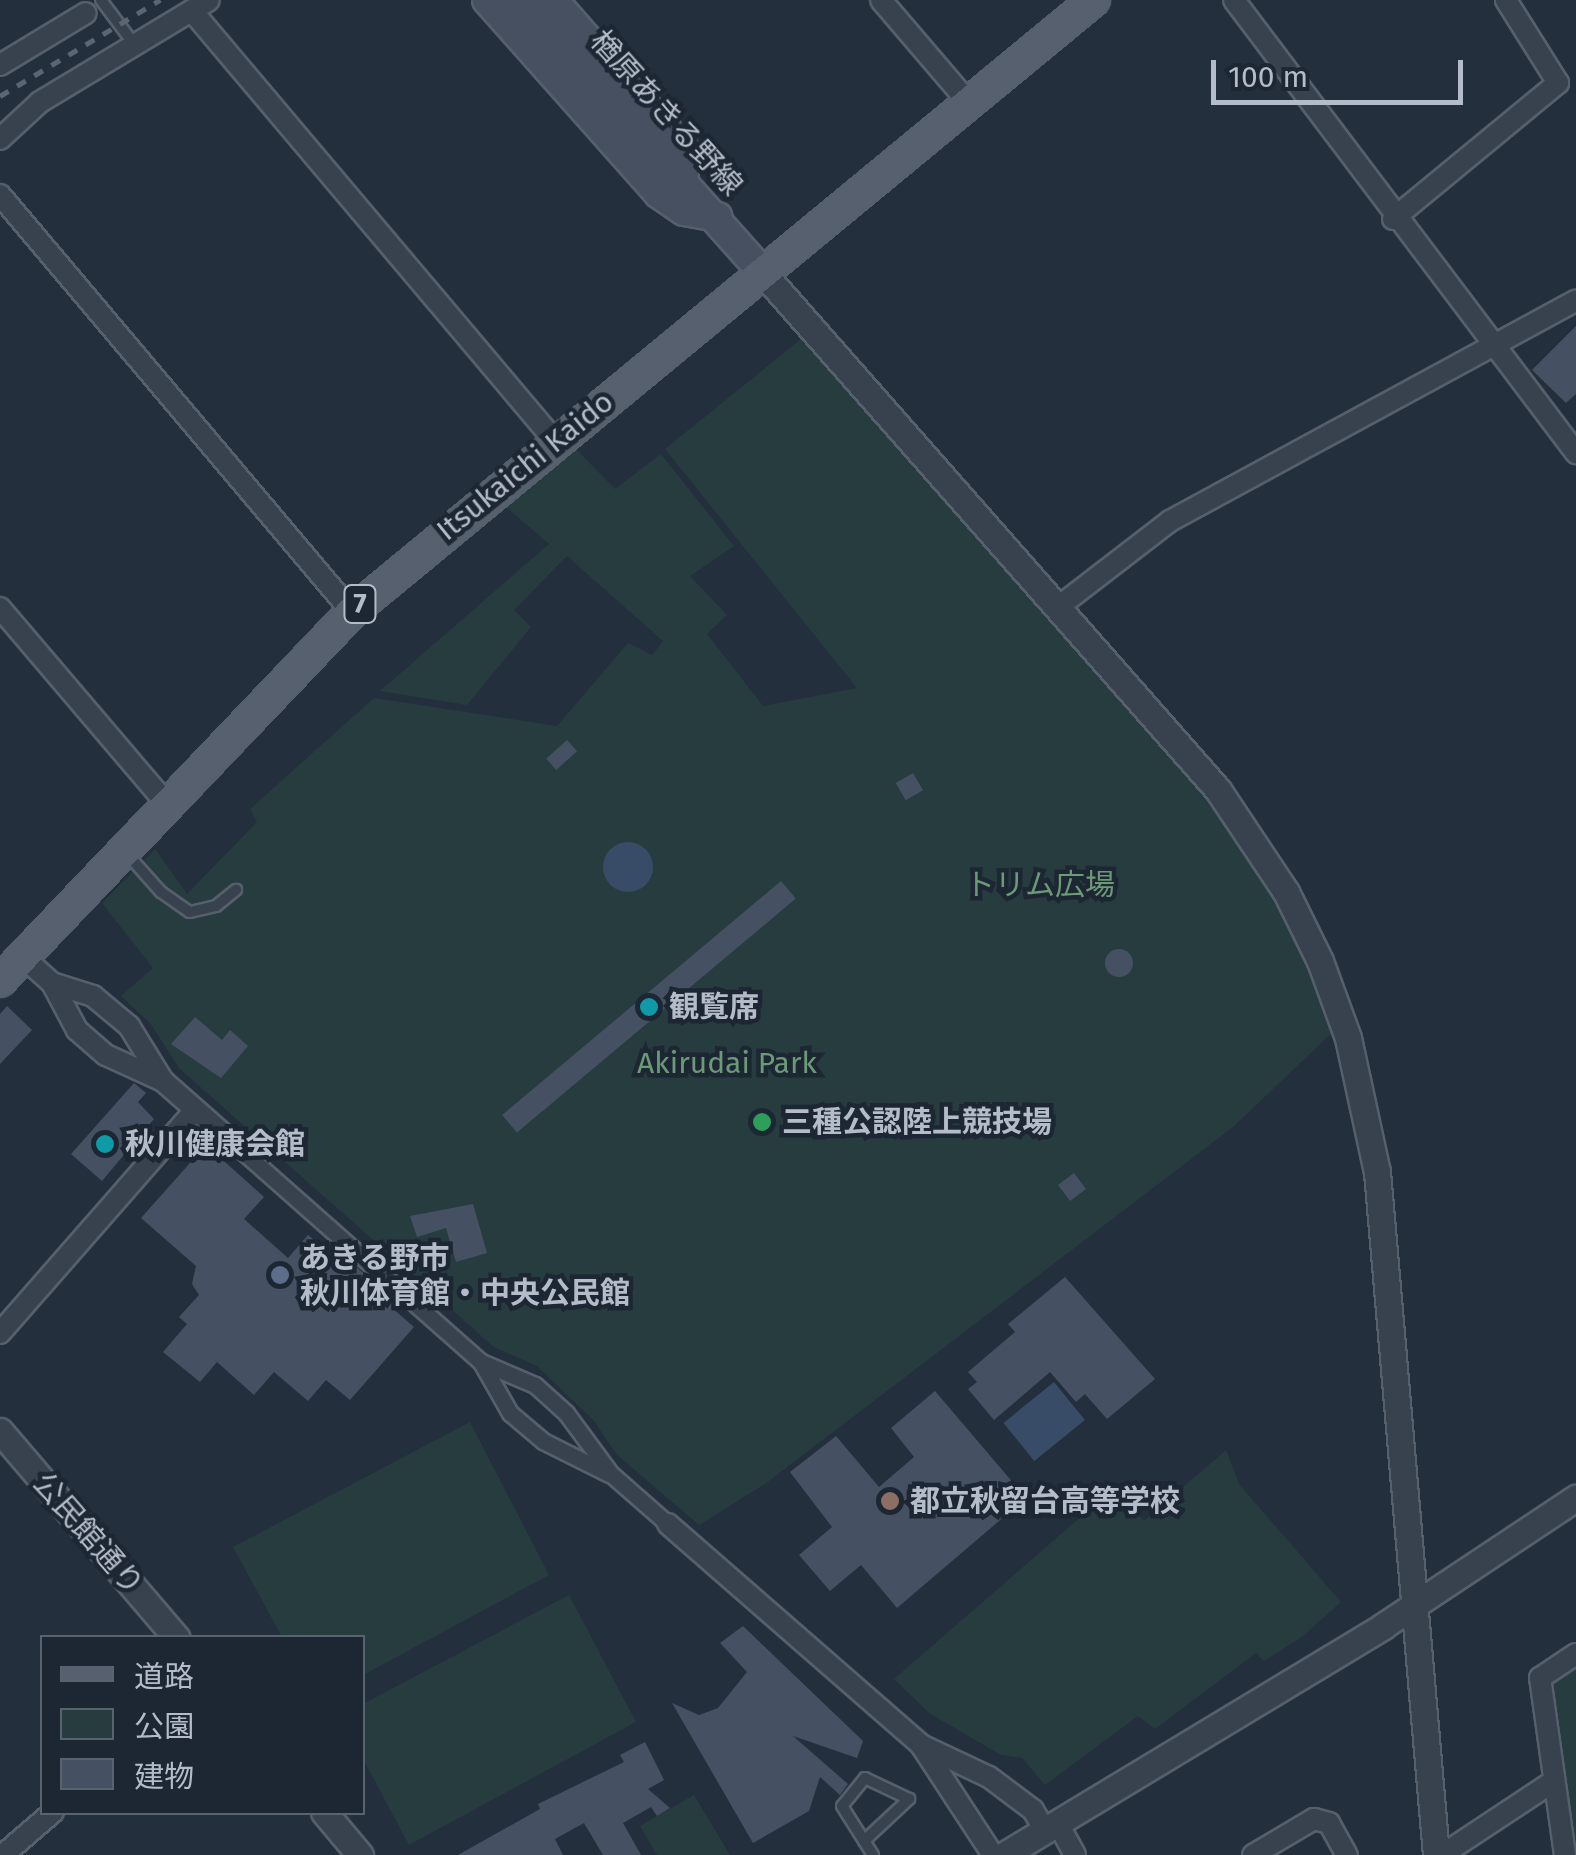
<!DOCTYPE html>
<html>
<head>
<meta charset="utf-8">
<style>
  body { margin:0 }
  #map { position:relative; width:1576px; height:1855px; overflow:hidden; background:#242f3e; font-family:"Fira Sans","Noto Sans JP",sans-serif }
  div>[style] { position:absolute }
  .green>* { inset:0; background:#263c3f }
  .water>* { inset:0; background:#394c67; transform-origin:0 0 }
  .round { border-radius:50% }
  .building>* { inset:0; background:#455162; transform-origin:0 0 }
  .roads { filter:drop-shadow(2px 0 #565f6c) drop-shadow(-2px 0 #565f6c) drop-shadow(0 2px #565f6c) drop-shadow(0 -2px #565f6c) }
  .service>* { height:10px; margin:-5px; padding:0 5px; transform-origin:5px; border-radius:5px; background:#38414e }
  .pedestrian>* { height:15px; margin:-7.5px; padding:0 7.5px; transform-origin:7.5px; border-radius:7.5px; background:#38414e }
  .minor>* { height:20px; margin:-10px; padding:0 10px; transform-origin:10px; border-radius:10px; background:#38414e }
  .tertiary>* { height:25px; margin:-12.5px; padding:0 12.5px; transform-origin:12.5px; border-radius:12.5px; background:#38414e }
  .secondary>* { height:28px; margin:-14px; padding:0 14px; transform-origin:14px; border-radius:14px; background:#465061 }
  .primary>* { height:30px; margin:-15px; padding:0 15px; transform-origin:15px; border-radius:15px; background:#56606e }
  .rail>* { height:5px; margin-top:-2.5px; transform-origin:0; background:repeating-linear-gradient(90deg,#5a6575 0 10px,transparent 0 20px) }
  .dots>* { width:28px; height:28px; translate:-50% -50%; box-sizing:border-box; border:5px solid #1d2633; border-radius:50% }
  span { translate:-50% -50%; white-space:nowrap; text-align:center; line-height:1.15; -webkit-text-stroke:9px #1d2633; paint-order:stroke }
  .shield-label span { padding:2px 8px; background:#1d2633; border:2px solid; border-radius:8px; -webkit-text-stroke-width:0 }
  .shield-label { font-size:28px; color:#b4bcc9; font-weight:700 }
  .street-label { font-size:30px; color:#b4bcc9 }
  .park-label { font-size:30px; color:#6b9a76 }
  .poi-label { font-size:30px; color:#b4bcc9; font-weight:700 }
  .left { translate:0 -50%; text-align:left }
  .legend { position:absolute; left:40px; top:1635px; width:325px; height:180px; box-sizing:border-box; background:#1d2633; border:2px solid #59626f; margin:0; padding:12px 18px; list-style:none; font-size:30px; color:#b4bcc9 }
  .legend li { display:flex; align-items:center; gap:20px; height:50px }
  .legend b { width:50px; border:2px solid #59626f }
  .scale { position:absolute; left:1211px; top:60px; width:252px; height:45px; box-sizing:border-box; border:5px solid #b4bcc9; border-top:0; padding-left:12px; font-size:30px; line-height:35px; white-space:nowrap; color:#b4bcc9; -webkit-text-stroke:8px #1d2633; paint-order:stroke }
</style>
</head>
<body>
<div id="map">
  <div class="green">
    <i style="clip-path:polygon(801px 339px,1219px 813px,1300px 943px,1335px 1030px,1233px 1127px,765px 1484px,699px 1525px,617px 1455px,594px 1421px,537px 1366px,494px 1347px,179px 1068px,150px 1023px,121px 996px,153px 968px,102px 903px,155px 849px,187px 894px,257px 822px,250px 809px,374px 698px,557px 726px,628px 643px,652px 655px,663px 641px,567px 556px,514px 610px,531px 627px,467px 705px,380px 691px,549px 544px,505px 506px,576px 449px,615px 489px,661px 454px,734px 546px,690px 576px,727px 615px,707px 634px,763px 706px,857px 688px,665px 449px)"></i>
    <i style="clip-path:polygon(470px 1422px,549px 1575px,363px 1675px,362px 1638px,282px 1637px,233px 1547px)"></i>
    <i style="clip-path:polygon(1226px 1450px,1239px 1484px,1341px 1602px,1303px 1636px,1264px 1661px,1256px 1653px,1155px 1729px,1138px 1716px,1045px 1785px,1022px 1758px,1001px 1755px,929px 1713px,894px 1679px,1113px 1489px,1144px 1521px)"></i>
    <i style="clip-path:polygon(569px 1595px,636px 1722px,409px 1845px,363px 1759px,363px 1704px)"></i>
    <i style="clip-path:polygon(1576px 1662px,1576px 1855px,1549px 1688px)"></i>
    <i style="clip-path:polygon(694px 1795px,730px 1855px,657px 1855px,640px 1826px)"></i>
  </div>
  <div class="water">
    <i class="round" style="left:603px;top:842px;width:50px;height:50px"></i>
    <i style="left:1054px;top:1382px;width:49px;height:65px;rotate:51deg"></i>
  </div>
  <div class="building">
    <i style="clip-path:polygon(1576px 326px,1576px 394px,1566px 403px,1532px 370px)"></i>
    <i style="left:567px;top:740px;width:15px;height:28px;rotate:48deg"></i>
    <i style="left:913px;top:773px;width:20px;height:20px;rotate:60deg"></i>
    <i style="left:781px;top:881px;width:23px;height:364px;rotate:50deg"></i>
    <i class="round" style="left:1105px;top:949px;width:28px;height:28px"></i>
    <i style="clip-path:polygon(7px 1006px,32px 1030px,0 1064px,0 1014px)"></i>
    <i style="clip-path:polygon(195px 1017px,222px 1040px,230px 1030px,248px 1046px,221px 1078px,171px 1044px)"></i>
    <i style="clip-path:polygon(134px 1083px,146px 1093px,138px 1102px,154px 1119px,102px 1181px,71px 1154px)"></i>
    <i style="clip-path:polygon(206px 1145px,264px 1197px,244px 1219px,288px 1258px,308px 1235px,332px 1255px,336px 1249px,396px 1302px,391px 1307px,414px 1327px,350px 1400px,326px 1380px,308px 1401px,274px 1372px,254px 1395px,217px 1362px,200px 1382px,163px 1352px,187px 1324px,179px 1317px,199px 1295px,192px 1284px,196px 1266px,141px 1218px)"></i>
    <i style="left:1074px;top:1173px;width:20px;height:20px;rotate:53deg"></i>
    <i style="clip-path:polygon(473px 1204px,487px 1253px,456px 1262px,446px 1228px,417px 1237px,410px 1216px)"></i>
    <i style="clip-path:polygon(1065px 1277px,1155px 1379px,1107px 1419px,1085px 1394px,1076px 1402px,1050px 1372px,994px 1420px,968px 1389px,977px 1382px,968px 1372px,1015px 1332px,1008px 1324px)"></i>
    <i style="clip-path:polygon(935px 1391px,1026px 1498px,897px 1608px,861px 1565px,830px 1591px,799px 1555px,832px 1527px,790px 1472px,836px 1436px,879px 1487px,914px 1457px,891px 1428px)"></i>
    <i style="clip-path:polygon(743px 1626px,863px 1741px,857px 1758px,793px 1736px,848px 1784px,840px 1795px,820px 1777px,809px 1811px,753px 1843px,672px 1703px,699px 1715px,718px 1708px,747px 1672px,720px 1643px)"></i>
    <i style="clip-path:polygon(645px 1742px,664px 1780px,648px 1789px,670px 1808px,657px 1816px,651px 1807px,623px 1823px,641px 1855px,603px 1855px,584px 1823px,555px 1839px,563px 1855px,458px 1855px,540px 1809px,538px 1804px,624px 1762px,620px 1755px)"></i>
  </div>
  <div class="roads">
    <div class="service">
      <i style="left:101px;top:0;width:55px;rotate:53.1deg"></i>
      <i style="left:128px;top:855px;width:50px;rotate:48.3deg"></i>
      <i style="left:161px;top:892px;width:35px;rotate:35deg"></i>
      <i style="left:190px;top:912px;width:27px;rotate:-13deg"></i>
      <i style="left:216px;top:906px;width:26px;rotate:-39deg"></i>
      <i style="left:864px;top:1841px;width:62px;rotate:-43deg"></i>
      <i style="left:909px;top:1799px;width:49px;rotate:-154.5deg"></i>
      <i style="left:865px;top:1778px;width:36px;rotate:129deg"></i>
      <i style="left:842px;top:1806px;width:58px;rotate:57.7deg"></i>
    </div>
    <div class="pedestrian">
      <i style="left:222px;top:1133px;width:346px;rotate:41.5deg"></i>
      <i style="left:481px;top:1362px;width:59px;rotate:23.1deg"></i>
      <i style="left:535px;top:1385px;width:42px;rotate:42.1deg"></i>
      <i style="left:566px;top:1413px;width:76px;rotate:53.6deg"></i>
      <i style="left:611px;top:1474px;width:76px;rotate:41.3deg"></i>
      <i style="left:481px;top:1362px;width:59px;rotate:60.4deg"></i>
      <i style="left:510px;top:1413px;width:43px;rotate:40.3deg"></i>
      <i style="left:543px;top:1441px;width:74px;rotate:26.6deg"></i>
    </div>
    <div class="minor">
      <i style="left:881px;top:0;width:135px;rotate:49.5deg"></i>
      <i style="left:1234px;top:0;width:568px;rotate:52.95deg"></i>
      <i style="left:192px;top:11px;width:563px;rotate:49.83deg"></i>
      <i style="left:0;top:65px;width:100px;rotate:-31.2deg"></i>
      <i style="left:0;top:139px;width:54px;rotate:-42.8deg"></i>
      <i style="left:40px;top:102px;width:197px;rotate:-31.1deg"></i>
      <i style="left:0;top:195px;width:546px;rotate:49.83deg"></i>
      <i style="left:1393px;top:219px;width:214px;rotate:-39.5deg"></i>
      <i style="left:1558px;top:83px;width:98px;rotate:-122.1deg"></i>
      <i style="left:0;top:608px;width:257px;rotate:49.6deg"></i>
      <i style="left:1057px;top:608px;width:143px;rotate:-37.6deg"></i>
      <i style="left:1170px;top:521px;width:462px;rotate:-28.5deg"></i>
      <i style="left:23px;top:957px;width:39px;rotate:42deg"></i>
      <i style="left:52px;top:983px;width:53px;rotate:62deg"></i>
      <i style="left:77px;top:1030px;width:38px;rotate:41deg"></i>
      <i style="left:106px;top:1055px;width:63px;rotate:24.5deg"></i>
      <i style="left:52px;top:983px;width:43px;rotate:17.6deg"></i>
      <i style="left:93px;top:996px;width:47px;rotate:39.8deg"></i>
      <i style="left:129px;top:1026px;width:65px;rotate:58.3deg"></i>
      <i style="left:163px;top:1081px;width:79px;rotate:41.4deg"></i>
      <i style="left:0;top:1333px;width:296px;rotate:-48.8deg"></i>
      <i style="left:668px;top:1524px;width:336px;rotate:41.1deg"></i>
      <i style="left:921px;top:1745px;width:75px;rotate:25.2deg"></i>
      <i style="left:989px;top:1777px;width:55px;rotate:36.9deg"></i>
      <i style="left:1033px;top:1810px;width:24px;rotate:60deg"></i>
      <i style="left:921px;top:1745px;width:131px;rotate:56.8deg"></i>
      <i style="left:1058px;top:1824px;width:35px;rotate:61deg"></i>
      <i style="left:3px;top:1855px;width:66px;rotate:-40.7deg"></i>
      <i style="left:1253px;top:1855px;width:71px;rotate:-30.5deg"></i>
      <i style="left:1314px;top:1819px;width:16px;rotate:15deg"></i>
      <i style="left:1329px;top:1823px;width:37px;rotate:61deg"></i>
      <i style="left:1442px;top:1855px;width:134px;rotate:-33.5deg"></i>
      <i style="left:1565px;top:1855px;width:179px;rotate:-98deg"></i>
      <i style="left:1540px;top:1678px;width:43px;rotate:-33.7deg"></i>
    </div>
    <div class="tertiary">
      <i style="left:762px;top:272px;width:690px;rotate:48.64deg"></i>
      <i style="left:1218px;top:790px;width:123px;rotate:56.3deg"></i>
      <i style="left:1286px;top:892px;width:77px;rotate:63.8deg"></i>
      <i style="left:1320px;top:961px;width:82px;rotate:70deg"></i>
      <i style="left:1348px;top:1038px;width:137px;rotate:77.8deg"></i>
      <i style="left:1377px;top:1172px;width:686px;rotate:85.06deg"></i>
      <i style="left:0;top:1431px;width:272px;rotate:49.5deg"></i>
      <i style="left:324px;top:1812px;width:56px;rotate:50.1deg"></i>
      <i style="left:1004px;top:1855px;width:443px;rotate:-31.1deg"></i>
      <i style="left:1383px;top:1626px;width:232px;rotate:-33.6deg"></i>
    </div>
    <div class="secondary">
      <i style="left:487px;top:0;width:259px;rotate:48.4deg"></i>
      <i style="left:659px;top:194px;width:30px;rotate:34deg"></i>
      <i style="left:684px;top:211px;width:34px;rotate:10deg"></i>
      <i style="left:520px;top:0;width:364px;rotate:48.3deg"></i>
      <i style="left:553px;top:0;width:202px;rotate:48.8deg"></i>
      <i style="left:686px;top:152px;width:28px;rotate:96deg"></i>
    </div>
    <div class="primary">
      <i style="left:0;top:981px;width:510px;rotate:-46.35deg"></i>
      <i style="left:352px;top:612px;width:962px;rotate:-39.52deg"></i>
    </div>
  </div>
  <div class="rail">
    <i style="left:0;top:96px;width:187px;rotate:-31deg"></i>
  </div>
  <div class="dots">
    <i style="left:649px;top:1007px;background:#0f9aa8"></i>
    <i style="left:762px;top:1122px;background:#2e9e5b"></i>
    <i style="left:105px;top:1144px;background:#0f9aa8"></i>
    <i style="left:280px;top:1275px;background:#5c6f8a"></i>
    <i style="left:890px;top:1501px;background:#8d6e63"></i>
  </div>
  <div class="shield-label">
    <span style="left:360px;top:604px">7</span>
  </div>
  <div class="street-label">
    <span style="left:666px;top:113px;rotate:48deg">楢原あきる野線</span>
    <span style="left:525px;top:466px;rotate:-39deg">Itsukaichi Kaido</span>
    <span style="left:88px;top:1534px;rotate:49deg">公民館通り</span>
  </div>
  <div class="park-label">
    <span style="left:1040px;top:885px">トリム広場</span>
    <span style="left:727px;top:1063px">Akirudai Park</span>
  </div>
  <div class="poi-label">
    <span class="left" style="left:669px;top:1007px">観覧席</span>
    <span class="left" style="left:782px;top:1122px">三種公認陸上競技場</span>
    <span class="left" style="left:125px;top:1144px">秋川健康会館</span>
    <span class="left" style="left:300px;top:1275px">あきる野市<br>秋川体育館・中央公民館</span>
    <span class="left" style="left:910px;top:1501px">都立秋留台高等学校</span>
  </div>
  <ul class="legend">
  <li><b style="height:12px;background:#56606e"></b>道路</li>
  <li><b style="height:28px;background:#263c3f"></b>公園</li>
  <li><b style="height:28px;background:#455162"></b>建物</li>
  </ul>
  <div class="scale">100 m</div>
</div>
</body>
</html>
